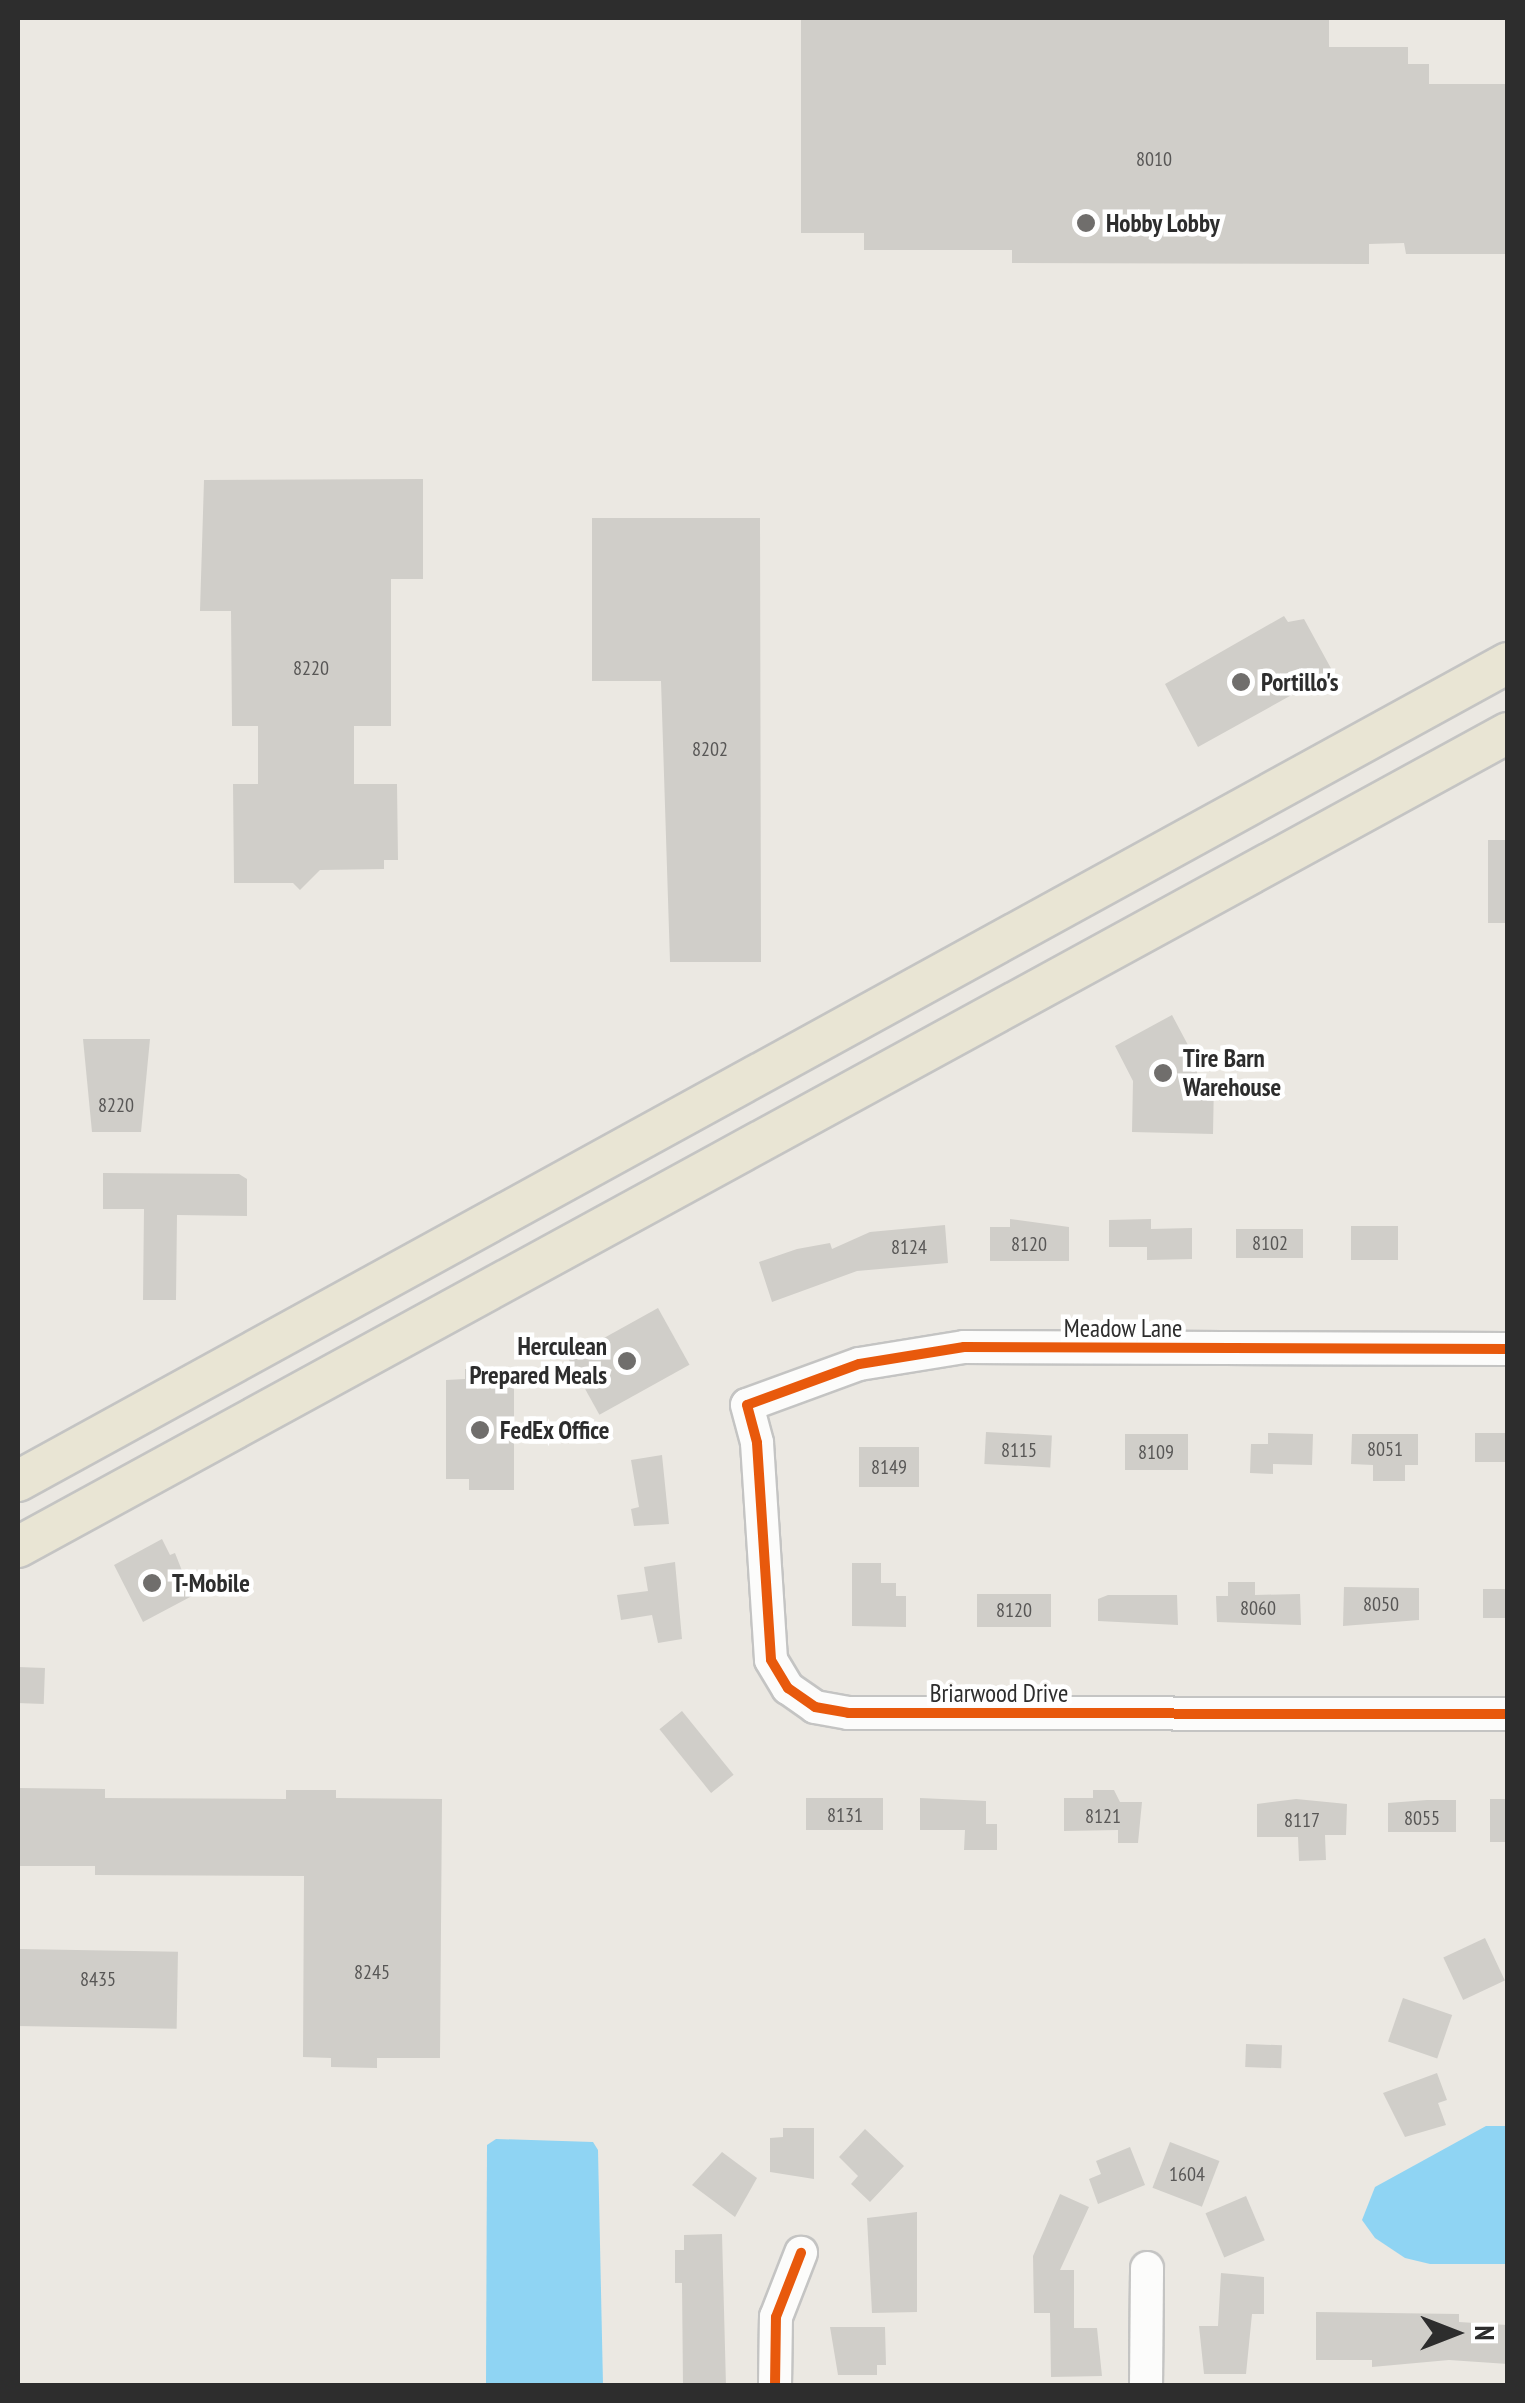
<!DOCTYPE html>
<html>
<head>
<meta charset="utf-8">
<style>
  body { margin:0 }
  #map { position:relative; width:1525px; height:2403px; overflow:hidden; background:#ebe8e2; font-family:"PT Sans Narrow",sans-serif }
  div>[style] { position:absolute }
  .water>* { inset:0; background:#8fd4f3 }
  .building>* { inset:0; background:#d0cec9; transform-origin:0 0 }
  .roads { filter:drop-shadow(2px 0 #c4c4c3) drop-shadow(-2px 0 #c4c4c3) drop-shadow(0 2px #c4c4c3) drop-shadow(0 -2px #c4c4c3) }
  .minor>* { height:32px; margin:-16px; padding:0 16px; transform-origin:16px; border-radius:16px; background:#fcfcfb }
  .major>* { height:40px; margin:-20px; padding:0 20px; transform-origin:20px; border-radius:20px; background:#e9e5d4 }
  .cycleway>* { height:10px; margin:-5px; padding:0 5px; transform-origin:5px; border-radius:5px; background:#e8590c }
  .dots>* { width:28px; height:28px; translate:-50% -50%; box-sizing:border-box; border:5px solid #fff; border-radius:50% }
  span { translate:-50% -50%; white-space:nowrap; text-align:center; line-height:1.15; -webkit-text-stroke:9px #fff; paint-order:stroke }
  .number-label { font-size:20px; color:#585756 }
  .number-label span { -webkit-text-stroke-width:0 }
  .poi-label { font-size:25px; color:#2d2d2d; font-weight:700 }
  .left { translate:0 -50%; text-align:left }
  .right { translate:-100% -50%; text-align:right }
  .street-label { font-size:25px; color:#2d2d2d }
  .frame { position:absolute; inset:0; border:20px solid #2d2d2d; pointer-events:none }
  .north { position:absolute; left:1405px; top:2283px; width:100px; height:100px; -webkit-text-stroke:8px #fff; paint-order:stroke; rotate:90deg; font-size:28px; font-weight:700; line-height:40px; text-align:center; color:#2d2d2d }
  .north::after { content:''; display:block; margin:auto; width:35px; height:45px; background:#2d2d2d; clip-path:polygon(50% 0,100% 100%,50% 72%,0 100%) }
</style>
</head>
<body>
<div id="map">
  <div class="water">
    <i style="clip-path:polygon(1486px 2126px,1507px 2126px,1507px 2264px,1430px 2264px,1405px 2258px,1375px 2238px,1362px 2220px,1375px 2187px)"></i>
    <i style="clip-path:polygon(496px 2139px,593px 2142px,598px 2150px,603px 2385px,486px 2385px,487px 2145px)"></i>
  </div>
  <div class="building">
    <i style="clip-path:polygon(801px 18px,1329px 18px,1329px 47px,1408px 47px,1408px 64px,1429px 64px,1429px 84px,1508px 84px,1508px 254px,1406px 254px,1404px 243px,1369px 244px,1369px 264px,1012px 263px,1012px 250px,864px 250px,864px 233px,801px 233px)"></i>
    <i style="clip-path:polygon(423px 479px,423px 579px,391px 579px,391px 726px,354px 726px,354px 784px,397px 784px,398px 860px,384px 860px,384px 869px,320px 870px,300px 890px,293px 883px,234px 883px,233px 784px,258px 784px,258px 726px,232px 726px,231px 611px,200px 611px,204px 480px)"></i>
    <i style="clip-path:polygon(592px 518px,760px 518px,761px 962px,670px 962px,661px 681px,592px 681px)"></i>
    <i style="clip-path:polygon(1284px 616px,1288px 622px,1304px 619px,1333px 672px,1198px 747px,1165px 684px)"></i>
    <i style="left:1488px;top:840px;width:20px;height:83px"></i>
    <i style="clip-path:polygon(1172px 1015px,1197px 1062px,1197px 1081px,1214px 1081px,1213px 1134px,1132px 1132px,1133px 1081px,1115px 1046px)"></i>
    <i style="clip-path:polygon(83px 1039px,150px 1039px,141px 1132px,92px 1132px)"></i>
    <i style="clip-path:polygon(103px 1173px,239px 1174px,247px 1179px,247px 1216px,177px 1215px,176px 1300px,143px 1300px,144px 1209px,103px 1209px)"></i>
    <i style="clip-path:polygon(1010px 1219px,1069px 1227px,1069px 1261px,990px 1261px,990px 1227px,1010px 1227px)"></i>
    <i style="clip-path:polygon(1151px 1219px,1151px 1229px,1192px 1228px,1192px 1259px,1147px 1260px,1147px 1247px,1109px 1247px,1109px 1220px)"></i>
    <i style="clip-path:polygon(945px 1225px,948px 1263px,857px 1271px,772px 1302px,759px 1262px,797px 1249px,830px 1243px,832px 1249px,870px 1232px)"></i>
    <i style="left:1351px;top:1226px;width:47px;height:34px"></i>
    <i style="left:1236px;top:1229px;width:67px;height:29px"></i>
    <i style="left:658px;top:1308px;width:65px;height:103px;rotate:61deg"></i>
    <i style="clip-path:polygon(465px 1369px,514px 1369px,514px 1490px,469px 1490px,469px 1479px,446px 1479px,446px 1380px,465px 1379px)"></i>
    <i style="left:986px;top:1432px;width:66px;height:32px;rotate:3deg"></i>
    <i style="clip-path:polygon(1268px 1433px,1313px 1434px,1312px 1465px,1273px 1464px,1273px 1474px,1250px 1473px,1251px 1444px,1268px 1444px)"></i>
    <i style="left:1508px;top:1433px;width:29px;height:33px;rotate:90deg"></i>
    <i style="left:1125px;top:1434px;width:63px;height:36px"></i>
    <i style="clip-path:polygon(1352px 1434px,1418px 1434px,1418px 1465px,1405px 1465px,1405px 1481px,1373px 1481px,1373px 1465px,1351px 1464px)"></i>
    <i style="left:859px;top:1447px;width:60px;height:40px"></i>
    <i style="clip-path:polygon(662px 1455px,669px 1524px,634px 1526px,631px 1509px,639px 1507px,631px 1460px)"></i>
    <i style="clip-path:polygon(162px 1539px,170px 1555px,175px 1553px,192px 1596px,143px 1622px,114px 1565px)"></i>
    <i style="clip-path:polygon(675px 1562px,682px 1639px,658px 1643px,652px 1615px,621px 1620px,617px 1595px,648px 1591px,644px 1567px)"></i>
    <i style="clip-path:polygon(852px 1563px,881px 1563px,881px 1583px,896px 1583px,896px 1596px,906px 1596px,906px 1627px,852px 1626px)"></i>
    <i style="clip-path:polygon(1228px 1582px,1255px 1582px,1255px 1595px,1300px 1594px,1301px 1625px,1217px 1622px,1216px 1596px,1228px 1596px)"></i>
    <i style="clip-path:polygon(1344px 1587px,1419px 1588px,1419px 1620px,1343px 1626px)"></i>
    <i style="left:1508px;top:1589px;width:29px;height:25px;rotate:90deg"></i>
    <i style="left:977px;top:1594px;width:74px;height:33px"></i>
    <i style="clip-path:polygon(1108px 1595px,1177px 1595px,1178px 1625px,1098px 1621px,1098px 1599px)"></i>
    <i style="left:18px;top:1667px;width:27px;height:36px;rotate:2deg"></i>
    <i style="left:682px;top:1711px;width:82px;height:29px;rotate:51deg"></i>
    <i style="clip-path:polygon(18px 1788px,105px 1789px,105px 1798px,286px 1799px,286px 1790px,336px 1790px,336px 1798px,442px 1799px,440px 2058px,377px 2058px,377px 2068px,331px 2067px,331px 2058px,303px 2057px,304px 1876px,95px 1875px,95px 1866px,18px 1866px)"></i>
    <i style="clip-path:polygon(1093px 1790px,1114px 1790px,1120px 1802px,1142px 1802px,1138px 1843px,1118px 1843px,1118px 1830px,1064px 1831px,1064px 1798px,1093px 1798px)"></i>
    <i style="left:883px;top:1798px;width:32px;height:77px;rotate:90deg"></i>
    <i style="clip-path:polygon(920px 1798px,986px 1801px,986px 1824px,997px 1824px,997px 1850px,964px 1850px,965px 1830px,920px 1830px)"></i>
    <i style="clip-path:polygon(1296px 1799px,1347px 1804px,1346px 1835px,1325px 1835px,1326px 1860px,1299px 1861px,1298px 1837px,1257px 1837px,1257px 1804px)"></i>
    <i style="left:1490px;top:1799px;width:18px;height:43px"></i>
    <i style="clip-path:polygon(1427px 1800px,1456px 1800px,1456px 1832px,1388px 1832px,1388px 1803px)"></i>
    <i style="left:1485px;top:1938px;width:47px;height:46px;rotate:65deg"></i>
    <i style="left:18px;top:1949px;width:160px;height:77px;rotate:1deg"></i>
    <i style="left:1403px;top:1998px;width:52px;height:46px;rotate:19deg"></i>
    <i style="left:1246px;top:2044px;width:36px;height:23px;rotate:2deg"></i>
    <i style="clip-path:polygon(1437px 2073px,1447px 2100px,1438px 2103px,1446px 2125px,1405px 2137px,1383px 2093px)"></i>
    <i style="clip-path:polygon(783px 2128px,814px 2128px,814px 2179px,770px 2172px,770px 2138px,783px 2137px)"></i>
    <i style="clip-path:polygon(865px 2129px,904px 2166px,870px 2202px,851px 2184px,858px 2176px,839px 2157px)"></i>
    <i style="left:1170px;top:2142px;width:53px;height:49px;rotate:21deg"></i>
    <i style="clip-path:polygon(1130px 2147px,1145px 2185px,1098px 2204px,1089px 2179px,1101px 2174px,1096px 2161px)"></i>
    <i style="clip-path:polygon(722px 2152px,757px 2178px,735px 2217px,692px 2185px)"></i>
    <i style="clip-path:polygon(1060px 2194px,1089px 2207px,1060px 2270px,1074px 2270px,1074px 2328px,1097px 2328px,1102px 2376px,1051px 2377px,1050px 2313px,1034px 2313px,1033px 2256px)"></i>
    <i style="left:1246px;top:2196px;width:48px;height:44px;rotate:67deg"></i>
    <i style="clip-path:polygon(917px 2212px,917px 2312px,872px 2313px,867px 2218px)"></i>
    <i style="clip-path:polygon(722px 2234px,726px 2386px,683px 2386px,682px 2283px,675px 2283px,675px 2250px,684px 2250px,684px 2235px)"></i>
    <i style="clip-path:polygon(1221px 2273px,1264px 2277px,1264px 2314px,1252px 2314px,1246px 2374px,1204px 2374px,1199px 2326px,1218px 2326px)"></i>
    <i style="clip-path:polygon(1316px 2312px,1459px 2314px,1459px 2322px,1507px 2325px,1508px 2364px,1449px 2360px,1372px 2367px,1372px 2360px,1316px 2360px)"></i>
    <i style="clip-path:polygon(830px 2327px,885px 2327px,886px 2365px,877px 2365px,877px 2375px,838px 2375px)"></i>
  </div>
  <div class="roads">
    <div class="minor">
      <i style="left:1508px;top:1349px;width:544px;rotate:-179.79deg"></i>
      <i style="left:964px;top:1347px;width:106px;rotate:170.8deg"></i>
      <i style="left:859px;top:1364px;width:119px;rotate:159.9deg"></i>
      <i style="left:747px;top:1405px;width:39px;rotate:75deg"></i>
      <i style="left:757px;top:1443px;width:217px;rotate:86.3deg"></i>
      <i style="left:771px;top:1660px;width:33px;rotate:59deg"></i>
      <i style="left:788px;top:1688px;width:33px;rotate:35deg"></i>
      <i style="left:815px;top:1707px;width:34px;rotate:10deg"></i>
      <i style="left:848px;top:1713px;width:660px;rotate:0.09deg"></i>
      <i style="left:775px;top:2386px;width:69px;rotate:-89.2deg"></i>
      <i style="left:776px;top:2317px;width:69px;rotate:-68.7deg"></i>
      <i style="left:1146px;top:2386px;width:118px;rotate:-89.5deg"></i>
    </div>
    <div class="major">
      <i style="left:18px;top:1481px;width:1700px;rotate:-28.77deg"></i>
      <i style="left:18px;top:1547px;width:1698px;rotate:-28.65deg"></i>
    </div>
  </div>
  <div class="cycleway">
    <i style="left:1508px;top:1349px;width:544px;rotate:-179.79deg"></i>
    <i style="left:964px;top:1347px;width:106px;rotate:170.8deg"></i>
    <i style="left:859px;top:1364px;width:119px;rotate:159.9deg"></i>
    <i style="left:747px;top:1405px;width:39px;rotate:75deg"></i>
    <i style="left:757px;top:1443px;width:217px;rotate:86.3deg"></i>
    <i style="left:771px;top:1660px;width:33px;rotate:59deg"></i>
    <i style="left:788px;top:1688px;width:33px;rotate:35deg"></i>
    <i style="left:815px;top:1707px;width:34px;rotate:10deg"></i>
    <i style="left:848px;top:1713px;width:660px;rotate:0.09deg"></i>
    <i style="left:775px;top:2386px;width:69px;rotate:-89.2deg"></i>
    <i style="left:776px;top:2317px;width:69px;rotate:-68.7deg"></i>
  </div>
  <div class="dots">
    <i style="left:1086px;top:223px;background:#706e6c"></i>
    <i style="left:1241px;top:682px;background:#706e6c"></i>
    <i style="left:1163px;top:1073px;background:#706e6c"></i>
    <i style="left:627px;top:1361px;background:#706e6c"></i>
    <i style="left:480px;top:1430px;background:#706e6c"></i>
    <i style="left:152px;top:1583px;background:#706e6c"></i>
  </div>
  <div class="number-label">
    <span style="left:1154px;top:159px">8010</span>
    <span style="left:311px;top:668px">8220</span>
    <span style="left:710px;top:749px">8202</span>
    <span style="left:116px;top:1105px">8220</span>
    <span style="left:1270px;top:1243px">8102</span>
    <span style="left:1029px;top:1244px">8120</span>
    <span style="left:909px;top:1247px">8124</span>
    <span style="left:1385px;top:1449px">8051</span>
    <span style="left:1019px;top:1450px">8115</span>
    <span style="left:1156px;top:1452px">8109</span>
    <span style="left:889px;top:1467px">8149</span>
    <span style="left:1381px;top:1604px">8050</span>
    <span style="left:1258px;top:1608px">8060</span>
    <span style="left:1014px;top:1610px">8120</span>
    <span style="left:845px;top:1815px">8131</span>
    <span style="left:1103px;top:1816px">8121</span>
    <span style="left:1422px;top:1818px">8055</span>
    <span style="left:1302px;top:1820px">8117</span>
    <span style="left:372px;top:1972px">8245</span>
    <span style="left:98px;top:1979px">8435</span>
    <span style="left:1187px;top:2174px">1604</span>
  </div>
  <div class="poi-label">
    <span class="left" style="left:1106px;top:223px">Hobby Lobby</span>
    <span class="left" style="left:1261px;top:682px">Portillo's</span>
    <span class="left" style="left:1183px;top:1073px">Tire Barn<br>Warehouse</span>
    <span class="right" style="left:607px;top:1361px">Herculean<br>Prepared Meals</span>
    <span class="left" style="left:500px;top:1430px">FedEx Office</span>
    <span class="left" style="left:172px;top:1583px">T-Mobile</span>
  </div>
  <div class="street-label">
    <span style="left:1123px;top:1328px">Meadow Lane</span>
    <span style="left:999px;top:1693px">Briarwood Drive</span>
  </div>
  <div class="frame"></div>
  <div class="north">N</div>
</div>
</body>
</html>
